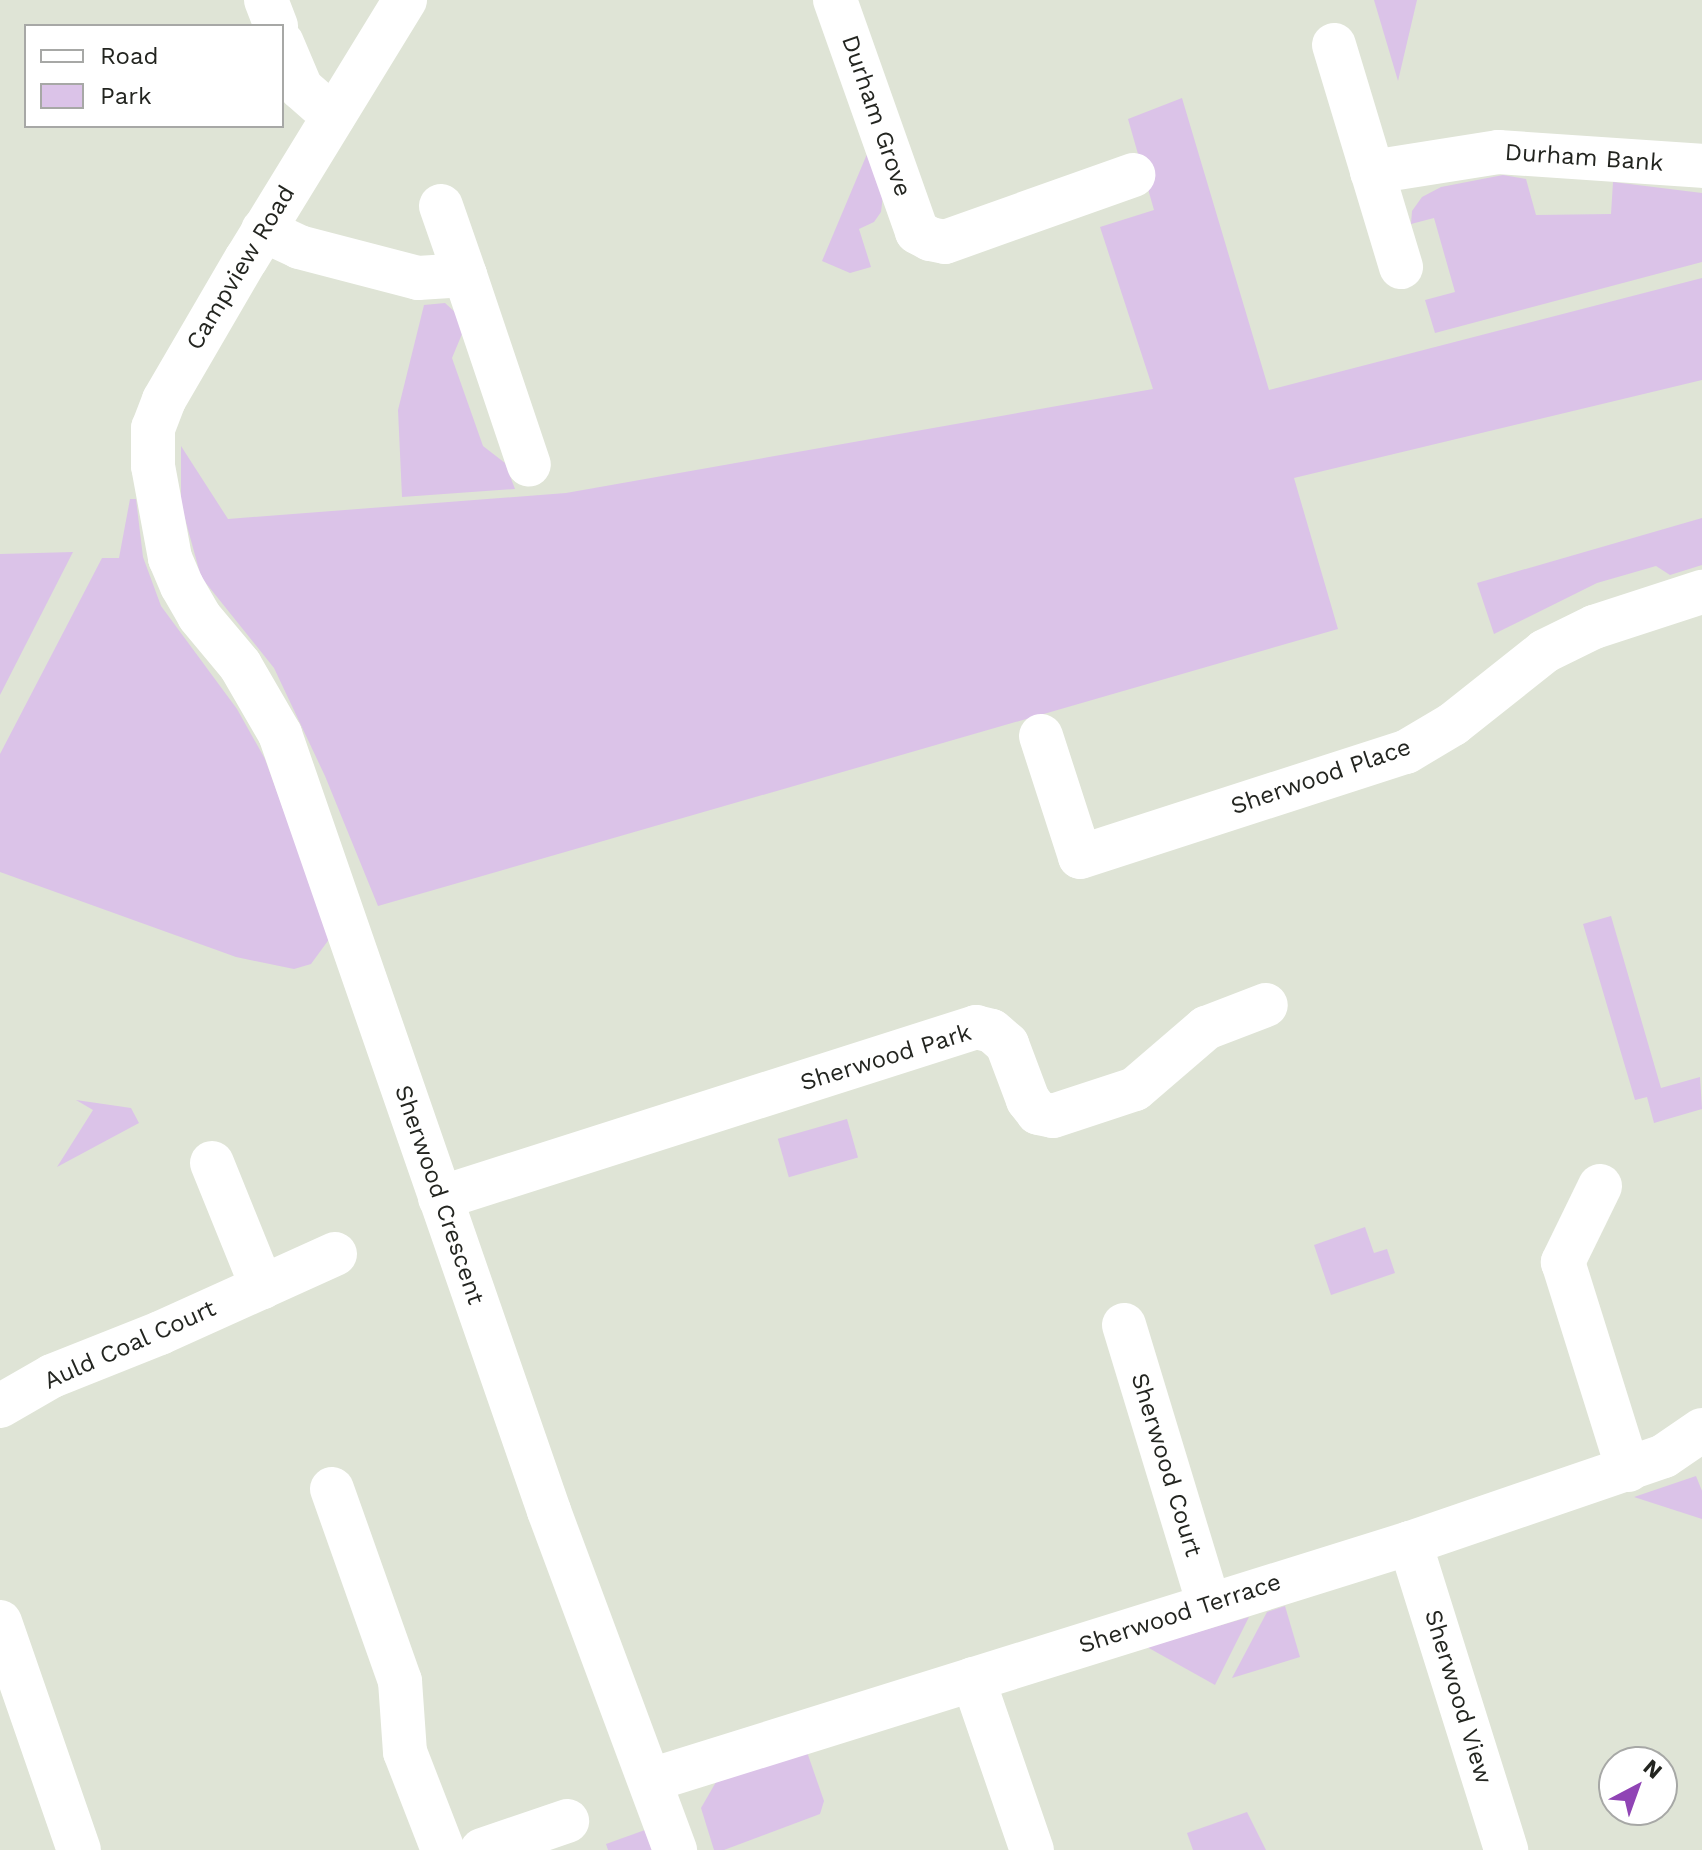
<!DOCTYPE html>
<html>
<head>
<meta charset="utf-8">
<style>
  body { margin:0 }
  #map { position:relative; width:1702px; height:1850px; overflow:hidden; background:#dfe4d6; font-family:"Work Sans",sans-serif }
  div>[style] { position:absolute }
  .green>* { inset:0; background:#dbc3e8; transform-origin:0 0 }
  .street>* { height:44px; margin:-22px; padding:0 22px; transform-origin:22px; border-radius:22px; background:#fff }
  span { translate:-50% -50%; white-space:nowrap; text-align:center; line-height:1.15; -webkit-text-stroke:6px #fff; paint-order:stroke }
  .street-label { font-size:24px; color:#232520 }
  .legend { position:absolute; left:24px; top:24px; width:260px; height:104px; box-sizing:border-box; background:#fff; border:2px solid #a7a8a6; margin:0; padding:10px 14px; list-style:none; font-size:24px; color:#232520 }
  .legend li { display:flex; align-items:center; gap:16px; height:40px }
  .legend b { width:40px; border:2px solid #a7a8a6 }
  .north { position:absolute; left:1598px; top:1746px; width:80px; height:80px; box-sizing:border-box; background:#fff; border:2px solid #a7a8a6; border-radius:50%; rotate:41deg; font-size:22px; font-weight:700; line-height:32px; text-align:center; color:#232520 }
  .north::after { content:''; display:block; margin:auto; width:28px; height:36px; background:#9044b5; clip-path:polygon(50% 0,100% 100%,50% 72%,0 100%) }
</style>
</head>
<body>
<div id="map">
  <div class="green">
    <i style="clip-path:polygon(1374px 0,1417px 0,1398px 81px)"></i>
    <i style="clip-path:polygon(1182px 98px,1269px 390px,1702px 278px,1702px 380px,1294px 478px,1338px 629px,378px 906px,325px 776px,274px 668px,201px 577px,181px 504px,181px 446px,228px 519px,566px 493px,1153px 389px,1100px 227px,1154px 210px,1128px 119px)"></i>
    <i style="clip-path:polygon(867px 154px,883px 195px,881px 212px,874px 222px,859px 229px,871px 267px,850px 273px,822px 261px)"></i>
    <i style="clip-path:polygon(1503px 175px,1526px 179px,1536px 215px,1611px 214px,1613px 182px,1702px 193px,1702px 262px,1435px 333px,1425px 300px,1455px 292px,1434px 218px,1411px 224px,1412px 211px,1422px 197px,1441px 187px)"></i>
    <i style="clip-path:polygon(445px 303px,456px 313px,462px 334px,452px 358px,483px 446px,505px 463px,515px 489px,402px 497px,398px 410px,424px 305px)"></i>
    <i style="clip-path:polygon(130px 499px,136px 499px,143px 557px,161px 606px,237px 709px,265px 759px,330px 938px,311px 964px,294px 969px,236px 957px,0 872px,0 754px,102px 558px,119px 558px)"></i>
    <i style="clip-path:polygon(1702px 518px,1702px 565px,1670px 575px,1656px 566px,1597px 583px,1494px 634px,1477px 583px)"></i>
    <i style="clip-path:polygon(73px 552px,0 695px,0 554px)"></i>
    <i style="clip-path:polygon(1611px 916px,1661px 1088px,1700px 1077px,1702px 1109px,1654px 1123px,1647px 1097px,1635px 1100px,1583px 924px)"></i>
    <i style="clip-path:polygon(76px 1100px,131px 1108px,139px 1123px,57px 1167px,93px 1110px)"></i>
    <i style="left:847px;top:1119px;width:40px;height:72px;rotate:74deg"></i>
    <i style="clip-path:polygon(1365px 1227px,1374px 1253px,1387px 1249px,1395px 1273px,1331px 1295px,1314px 1245px)"></i>
    <i style="clip-path:polygon(1696px 1476px,1702px 1491px,1702px 1519px,1634px 1497px)"></i>
    <i style="clip-path:polygon(1285px 1606px,1300px 1657px,1232px 1678px,1267px 1612px)"></i>
    <i style="clip-path:polygon(1249px 1617px,1215px 1685px,1147px 1647px)"></i>
    <i style="clip-path:polygon(807px 1752px,824px 1801px,820px 1814px,724px 1850px,714px 1850px,701px 1808px,716px 1782px)"></i>
    <i style="clip-path:polygon(1247px 1812px,1266px 1850px,1193px 1850px,1187px 1833px)"></i>
    <i style="clip-path:polygon(645px 1830px,652px 1850px,608px 1850px,606px 1844px)"></i>
  </div>
  <div class="street">
    <i style="left:266px;top:0;width:28px;rotate:69deg"></i>
    <i style="left:405px;top:0;width:304px;rotate:121.5deg"></i>
    <i style="left:246px;top:259px;width:163px;rotate:120.2deg"></i>
    <i style="left:164px;top:400px;width:30px;rotate:111deg"></i>
    <i style="left:153px;top:428px;width:38px;rotate:90deg"></i>
    <i style="left:153px;top:466px;width:94px;rotate:79.5deg"></i>
    <i style="left:170px;top:558px;width:30px;rotate:67deg"></i>
    <i style="left:182px;top:586px;width:34px;rotate:60deg"></i>
    <i style="left:199px;top:616px;width:64px;rotate:50.1deg"></i>
    <i style="left:240px;top:665px;width:80px;rotate:59.9deg"></i>
    <i style="left:280px;top:734px;width:822px;rotate:70.9deg"></i>
    <i style="left:549px;top:1511px;width:362px;rotate:69.6deg"></i>
    <i style="left:835px;top:0;width:246px;rotate:70.5deg"></i>
    <i style="left:917px;top:232px;width:15px;rotate:28deg"></i>
    <i style="left:930px;top:239px;width:15px;rotate:11deg"></i>
    <i style="left:945px;top:242px;width:200px;rotate:-19.6deg"></i>
    <i style="left:282px;top:43px;width:49px;rotate:67.1deg"></i>
    <i style="left:301px;top:88px;width:43px;rotate:41.2deg"></i>
    <i style="left:1334px;top:45px;width:232px;rotate:73.2deg"></i>
    <i style="left:1372px;top:172px;width:128px;rotate:-9deg"></i>
    <i style="left:1498px;top:152px;width:204px;rotate:3.9deg"></i>
    <i style="left:441px;top:206px;width:73px;rotate:70.8deg"></i>
    <i style="left:263px;top:230px;width:40px;rotate:25deg"></i>
    <i style="left:299px;top:247px;width:123px;rotate:14.6deg"></i>
    <i style="left:418px;top:278px;width:47px;rotate:-3.7deg"></i>
    <i style="left:465px;top:275px;width:200px;rotate:71.4deg"></i>
    <i style="left:1041px;top:736px;width:127px;rotate:72.1deg"></i>
    <i style="left:1080px;top:857px;width:342px;rotate:-17.9deg"></i>
    <i style="left:1406px;top:752px;width:55px;rotate:-30.8deg"></i>
    <i style="left:1453px;top:724px;width:117px;rotate:-38.4deg"></i>
    <i style="left:1545px;top:651px;width:55px;rotate:-26.1deg"></i>
    <i style="left:1594px;top:627px;width:114px;rotate:-18deg"></i>
    <i style="left:212px;top:1163px;width:134px;rotate:68deg"></i>
    <i style="left:1600px;top:1186px;width:85px;rotate:116deg"></i>
    <i style="left:1563px;top:1262px;width:218px;rotate:72.6deg"></i>
    <i style="left:440px;top:1198px;width:563px;rotate:-17.69deg"></i>
    <i style="left:976px;top:1027px;width:16px;rotate:14deg"></i>
    <i style="left:992px;top:1031px;width:20px;rotate:41deg"></i>
    <i style="left:1007px;top:1044px;width:60px;rotate:69.4deg"></i>
    <i style="left:1028px;top:1100px;width:16px;rotate:52deg"></i>
    <i style="left:1038px;top:1113px;width:15px;rotate:11deg"></i>
    <i style="left:1053px;top:1116px;width:86px;rotate:-18.2deg"></i>
    <i style="left:1135px;top:1089px;width:94px;rotate:-40.7deg"></i>
    <i style="left:1206px;top:1028px;width:64px;rotate:-21deg"></i>
    <i style="left:1124px;top:1325px;width:292px;rotate:73.1deg"></i>
    <i style="left:0;top:1406px;width:60px;rotate:-30deg"></i>
    <i style="left:52px;top:1376px;width:116px;rotate:-21.7deg"></i>
    <i style="left:160px;top:1333px;width:192px;rotate:-24.3deg"></i>
    <i style="left:332px;top:1489px;width:204px;rotate:70.5deg"></i>
    <i style="left:400px;top:1681px;width:71px;rotate:86deg"></i>
    <i style="left:405px;top:1752px;width:105px;rotate:68.8deg"></i>
    <i style="left:1410px;top:1543px;width:322px;rotate:72.6deg"></i>
    <i style="left:0;top:1622px;width:241px;rotate:70.9deg"></i>
    <i style="left:973px;top:1679px;width:181px;rotate:71deg"></i>
    <i style="left:651px;top:1780px;width:795px;rotate:-17.34deg"></i>
    <i style="left:1410px;top:1543px;width:268px;rotate:-18.9deg"></i>
    <i style="left:1664px;top:1456px;width:46px;rotate:-34.4deg"></i>
    <i style="left:482px;top:1850px;width:90px;rotate:-18.8deg"></i>
  </div>
  <div class="street-label">
    <span style="left:876px;top:116px;rotate:71deg">Durham Grove</span>
    <span style="left:1584px;top:158px;rotate:4deg">Durham Bank</span>
    <span style="left:241px;top:268px;rotate:-59deg">Campview Road</span>
    <span style="left:1321px;top:777px;rotate:-19deg">Sherwood Place</span>
    <span style="left:886px;top:1058px;rotate:-17deg">Sherwood Park</span>
    <span style="left:439px;top:1195px;rotate:71deg">Sherwood Crescent</span>
    <span style="left:130px;top:1345px;rotate:-24deg">Auld Coal Court</span>
    <span style="left:1166px;top:1465px;rotate:73deg">Sherwood Court</span>
    <span style="left:1180px;top:1614px;rotate:-18deg">Sherwood Terrace</span>
    <span style="left:1458px;top:1697px;rotate:73deg">Sherwood View</span>
  </div>
  <ul class="legend">
  <li><b style="height:10px;background:#fff"></b>Road</li>
  <li><b style="height:22px;background:#dbc3e8"></b>Park</li>
  </ul>
  <div class="north">N</div>
</div>
</body>
</html>
